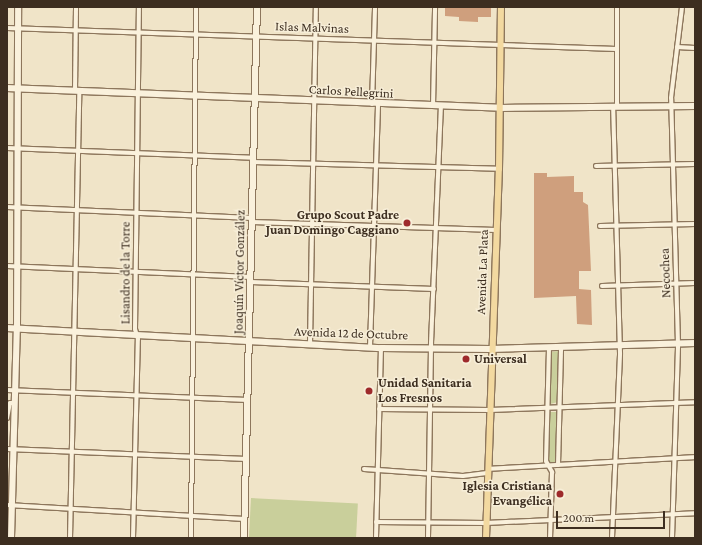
<!DOCTYPE html>
<html>
<head>
<meta charset="utf-8">
<style>
  body { margin:0 }
  #map { position:relative; width:702px; height:545px; overflow:hidden; background:#f0e4c8; font-family:"Crimson Pro",serif }
  div>[style] { position:absolute }
  .green>* { inset:0; background:#c9cf9b; transform-origin:0 0 }
  .building>* { inset:0; background:#cf9f7d }
  .roads { filter:drop-shadow(1px 0 #8d765c) drop-shadow(-1px 0 #8d765c) drop-shadow(0 1px #8d765c) drop-shadow(0 -1px #8d765c) }
  .street>* { height:4px; margin:-2px; padding:0 2px; transform-origin:2px; border-radius:2px; background:#faf1dc }
  .secondary>* { height:5.5px; margin:-2.75px; padding:0 2.75px; transform-origin:2.75px; border-radius:2.75px; background:#faf1dc }
  .primary>* { height:6px; margin:-3px; padding:0 3px; transform-origin:3px; border-radius:3px; background:#f3d9a0 }
  .dots>* { width:11px; height:11px; translate:-50% -50%; box-sizing:border-box; border:2px solid #f7eed8; border-radius:50% }
  span { translate:-50% -50%; white-space:nowrap; text-align:center; line-height:1.15; -webkit-text-stroke:3px #f7eed8; paint-order:stroke }
  .street-label { font-size:13px; color:#3d2e20 }
  .poi-label { font-size:13px; color:#3d2e20; font-weight:700 }
  .right { translate:-100% -50%; text-align:right }
  .left { translate:0 -50%; text-align:left }
  .frame { position:absolute; inset:0; border:8px solid #3d2e20; pointer-events:none }
  .scale { position:absolute; left:556px; top:511px; width:109px; height:18px; box-sizing:border-box; border:2px solid #3d2e20; border-top:0; padding-left:5px; font-size:12px; line-height:14px; white-space:nowrap; color:#3d2e20; -webkit-text-stroke:3px #f7eed8; paint-order:stroke }
</style>
</head>
<body>
<div id="map">
  <div class="green">
    <i style="clip-path:polygon(558px 351px,558px 402px,550px 404px,552px 352px)"></i>
    <i style="clip-path:polygon(550px 412px,557px 412px,556px 462px,548px 464px)"></i>
    <i style="left:251px;top:498px;width:107px;height:40px;rotate:3deg"></i>
  </div>
  <div class="building">
    <i style="clip-path:polygon(445px 7px,491px 7px,491px 17px,478px 17px,478px 22px,459px 21px,459px 17px,445px 16px)"></i>
    <i style="clip-path:polygon(534px 173px,547px 173px,547px 177px,574px 176px,574px 192px,583px 192px,583px 202px,588px 205px,591px 271px,579px 271px,579px 289px,591px 290px,592px 325px,577px 324px,576px 296px,534px 298px)"></i>
  </div>
  <div class="roads">
    <div class="street">
      <i style="left:617px;top:7px;width:99px;rotate:90deg"></i>
      <i style="left:7px;top:28px;width:610px;rotate:1.97deg"></i>
      <i style="left:677px;top:47px;width:18px;rotate:3deg"></i>
      <i style="left:75px;top:90px;width:83px;rotate:-89.3deg"></i>
      <i style="left:372px;top:104px;width:97px;rotate:-88.2deg"></i>
      <i style="left:433px;top:106px;width:99px;rotate:-88.8deg"></i>
      <i style="left:7px;top:148px;width:246px;rotate:2.3deg"></i>
      <i style="left:253px;top:162px;width:246px;rotate:1.6deg"></i>
      <i style="left:596px;top:166px;width:99px;rotate:-1.2deg"></i>
      <i style="left:7px;top:207px;width:245px;rotate:2.6deg"></i>
      <i style="left:252px;top:222px;width:244px;rotate:1.9deg"></i>
      <i style="left:600px;top:226px;width:95px;rotate:-1.2deg"></i>
      <i style="left:7px;top:266px;width:244px;rotate:2.6deg"></i>
      <i style="left:251px;top:282px;width:183px;rotate:2.2deg"></i>
      <i style="left:602px;top:286px;width:93px;rotate:-1.8deg"></i>
      <i style="left:310px;top:344px;width:337px;rotate:-89deg"></i>
      <i style="left:370px;top:347px;width:243px;rotate:-88.1deg"></i>
      <i style="left:549px;top:348px;width:113px;rotate:91.5deg"></i>
      <i style="left:546px;top:461px;width:13px;rotate:61deg"></i>
      <i style="left:552px;top:472px;width:66px;rotate:91.7deg"></i>
      <i style="left:7px;top:390px;width:241px;rotate:2.4deg"></i>
      <i style="left:379px;top:409px;width:111px;rotate:0.5deg"></i>
      <i style="left:490px;top:410px;width:205px;rotate:-2.2deg"></i>
      <i style="left:7px;top:418px;width:15px;rotate:-79deg"></i>
      <i style="left:10px;top:403px;width:5px"></i>
      <i style="left:7px;top:449px;width:240px;rotate:2.4deg"></i>
      <i style="left:558px;top:465px;width:118px;rotate:-88.5deg"></i>
      <i style="left:364px;top:469px;width:99px;rotate:4deg"></i>
      <i style="left:463px;top:476px;width:24px;rotate:-7deg"></i>
      <i style="left:488px;top:469px;width:207px;rotate:-3.3deg"></i>
      <i style="left:7px;top:505px;width:238px;rotate:3.4deg"></i>
      <i style="left:376px;top:522px;width:110px;rotate:0.5deg"></i>
      <i style="left:486px;top:523px;width:209px;rotate:-2.7deg"></i>
      <i style="left:70px;top:538px;width:448px;rotate:-88.8deg"></i>
      <i style="left:133px;top:538px;width:199px;rotate:-88.6deg"></i>
      <i style="left:138px;top:339px;width:10px;rotate:-107deg"></i>
      <i style="left:135px;top:329px;width:322px;rotate:-89.3deg"></i>
      <i style="left:191px;top:538px;width:531px;rotate:-89.46deg"></i>
      <i style="left:376px;top:538px;width:190px;rotate:-88.5deg"></i>
      <i style="left:428px;top:538px;width:195px;rotate:-89.1deg"></i>
      <i style="left:431px;top:343px;width:236px;rotate:-87.6deg"></i>
      <i style="left:612px;top:538px;width:185px;rotate:-87.5deg"></i>
      <i style="left:620px;top:353px;width:247px;rotate:-91.6deg"></i>
      <i style="left:672px;top:538px;width:194px;rotate:-88.2deg"></i>
      <i style="left:678px;top:344px;width:246px;rotate:-91.6deg"></i>
      <i style="left:671px;top:98px;width:92px;rotate:-83.1deg"></i>
    </div>
    <div class="secondary">
      <i style="left:7px;top:88px;width:494px;rotate:2.3deg"></i>
      <i style="left:501px;top:108px;width:194px;rotate:-0.6deg"></i>
      <i style="left:7px;top:328px;width:375px;rotate:3.1deg"></i>
      <i style="left:381px;top:348px;width:110px;rotate:0.5deg"></i>
      <i style="left:491px;top:349px;width:204px;rotate:-1.7deg"></i>
      <i style="left:11px;top:538px;width:209px;rotate:-88.4deg"></i>
      <i style="left:17px;top:329px;width:322px;rotate:-89.8deg"></i>
      <i style="left:244px;top:538px;width:531px;rotate:-88.6deg"></i>
    </div>
    <div class="primary">
      <i style="left:486px;top:538px;width:369px;rotate:-88deg"></i>
      <i style="left:499px;top:169px;width:162px;rotate:-89.3deg"></i>
    </div>
  </div>
  <div class="dots">
    <i style="left:407px;top:223px;background:#9e2a2b"></i>
    <i style="left:466px;top:359px;background:#9e2a2b"></i>
    <i style="left:369px;top:391px;background:#9e2a2b"></i>
    <i style="left:560px;top:494px;background:#9e2a2b"></i>
  </div>
  <div class="street-label">
    <span style="left:312px;top:28px;rotate:2deg">Islas Malvinas</span>
    <span style="left:351px;top:92px;rotate:3deg">Carlos Pellegrini</span>
    <span style="left:240px;top:272px;rotate:-89deg">Joaquín Víctor González</span>
    <span style="left:483px;top:272px;rotate:-88deg">Avenida La Plata</span>
    <span style="left:126px;top:273px;rotate:-90deg">Lisandro de la Torre</span>
    <span style="left:666px;top:273px;rotate:-92deg">Necochea</span>
    <span style="left:351px;top:334px;rotate:2deg">Avenida 12 de Octubre</span>
  </div>
  <div class="poi-label">
    <span class="right" style="left:399px;top:223px">Grupo Scout Padre<br>Juan Domingo Caggiano</span>
    <span class="left" style="left:474px;top:359px">Universal</span>
    <span class="left" style="left:378px;top:391px">Unidad Sanitaria<br>Los Fresnos</span>
    <span class="right" style="left:552px;top:494px">Iglesia Cristiana<br>Evangélica</span>
  </div>
  <div class="frame"></div>
  <div class="scale">200 m</div>
</div>
</body>
</html>
